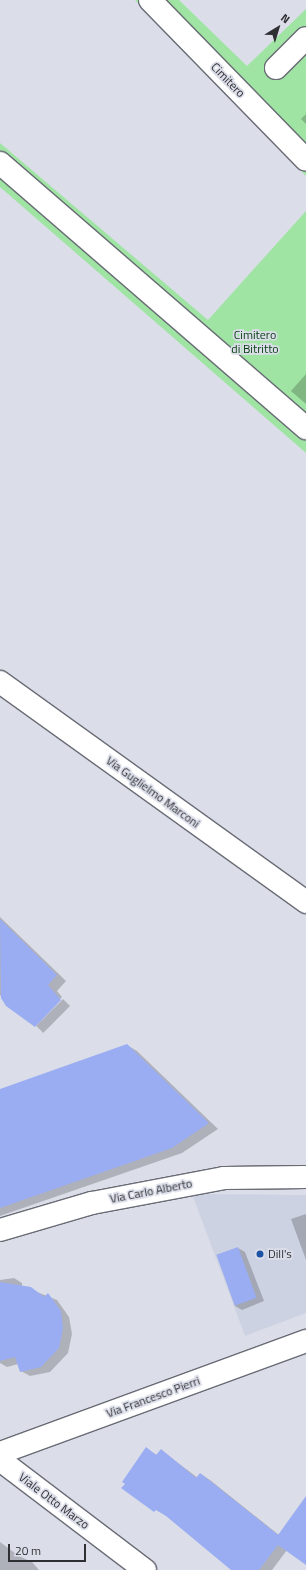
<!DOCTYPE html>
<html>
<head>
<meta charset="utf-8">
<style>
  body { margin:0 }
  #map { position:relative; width:306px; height:1570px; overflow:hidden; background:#dbdee9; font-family:"Titillium Web",sans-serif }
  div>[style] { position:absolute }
  .built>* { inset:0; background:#cdd2e3 }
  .green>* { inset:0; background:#9fe4a3 }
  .shadow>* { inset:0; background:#0003; transform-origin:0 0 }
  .building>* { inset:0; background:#9aadf2; transform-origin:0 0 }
  .roads { filter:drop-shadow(1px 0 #696c75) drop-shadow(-1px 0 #696c75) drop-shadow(0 1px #696c75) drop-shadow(0 -1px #696c75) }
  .minor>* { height:22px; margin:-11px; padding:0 11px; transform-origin:11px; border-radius:11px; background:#fff }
  .dots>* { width:11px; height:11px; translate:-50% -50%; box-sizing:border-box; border:2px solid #dbdee9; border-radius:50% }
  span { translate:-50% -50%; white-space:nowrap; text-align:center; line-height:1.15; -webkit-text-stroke:3.5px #dbdee9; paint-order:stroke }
  .street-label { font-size:12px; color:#2e2f33 }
  .park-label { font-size:12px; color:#033d0f }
  .poi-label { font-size:12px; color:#2e2f33 }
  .left { translate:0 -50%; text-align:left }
  .north { position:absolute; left:258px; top:8px; width:40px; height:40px; -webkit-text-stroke:3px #dbdee9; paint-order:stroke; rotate:38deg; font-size:11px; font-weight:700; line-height:16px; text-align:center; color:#2e2f33 }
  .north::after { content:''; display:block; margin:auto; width:14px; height:18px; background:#2e2f33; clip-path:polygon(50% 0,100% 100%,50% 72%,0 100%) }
  .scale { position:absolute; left:8px; top:1544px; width:78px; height:18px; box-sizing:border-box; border:2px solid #2e2f33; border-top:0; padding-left:5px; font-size:12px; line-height:14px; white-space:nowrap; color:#2e2f33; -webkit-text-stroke:3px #dbdee9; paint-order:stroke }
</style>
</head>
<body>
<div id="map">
  <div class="built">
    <i style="clip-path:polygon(192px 1194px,306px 1195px,306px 1313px,245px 1336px)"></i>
  </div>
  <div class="green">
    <i style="clip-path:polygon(135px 0,179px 0,247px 66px,306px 9px,306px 176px)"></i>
    <i style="clip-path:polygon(0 143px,208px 320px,306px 211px,306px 453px,0 187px)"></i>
  </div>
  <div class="shadow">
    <i style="clip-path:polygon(306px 114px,306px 124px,301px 119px)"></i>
    <i style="clip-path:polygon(306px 374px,306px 404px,291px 391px)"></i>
    <i style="clip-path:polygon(0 917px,66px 981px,57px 991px,62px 997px,35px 1026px,7px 1005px,0 995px)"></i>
    <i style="left:63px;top:999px;width:10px;height:38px;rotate:45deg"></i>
    <i style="clip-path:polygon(127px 1045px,137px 1051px,218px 1129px,182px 1153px,0 1216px,0 1090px)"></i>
    <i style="clip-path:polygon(306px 1214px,306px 1260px,291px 1219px)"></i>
    <i style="clip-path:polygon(238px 1248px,245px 1252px,264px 1301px,242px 1310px,235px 1306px,217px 1255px)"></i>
    <i style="clip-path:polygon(14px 1278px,22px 1283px,22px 1286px,57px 1300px,69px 1317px,72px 1334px,68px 1353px,50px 1372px,30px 1376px,21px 1371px,18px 1364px,7px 1367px,0 1363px,0 1280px)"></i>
    <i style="clip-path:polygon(147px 1449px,157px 1455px,161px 1450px,198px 1478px,201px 1474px,210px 1480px,279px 1535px,306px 1498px,306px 1564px,287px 1550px,272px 1570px,235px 1570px,169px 1517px,147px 1505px)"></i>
    <i style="clip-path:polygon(0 1542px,19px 1556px,32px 1562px,39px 1570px,0 1570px)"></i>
  </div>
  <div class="building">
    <i style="clip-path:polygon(0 919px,57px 975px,48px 985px,61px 1000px,35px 1027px,6px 1006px,1px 998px)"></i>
    <i style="clip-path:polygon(127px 1044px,209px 1123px,172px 1148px,0 1208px,0 1089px)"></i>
    <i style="left:238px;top:1247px;width:54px;height:23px;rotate:70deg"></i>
    <i style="clip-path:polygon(0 1282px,31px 1287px,44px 1297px,48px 1293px,61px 1311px,63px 1328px,59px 1348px,41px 1367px,20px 1372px,15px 1357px,0 1361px)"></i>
    <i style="clip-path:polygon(146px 1447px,156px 1455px,161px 1449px,196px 1478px,200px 1473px,278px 1535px,306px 1496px,306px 1565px,278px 1545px,259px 1570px,231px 1570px,166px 1516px,156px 1510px,154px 1512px,121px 1488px,125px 1484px,122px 1482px)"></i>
  </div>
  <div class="roads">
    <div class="minor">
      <i style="left:150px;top:0;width:223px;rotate:45.7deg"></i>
      <i style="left:276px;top:68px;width:42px;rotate:-45deg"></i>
      <i style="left:0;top:163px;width:405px;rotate:40.9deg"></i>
      <i style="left:0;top:682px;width:377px;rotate:35.7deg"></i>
      <i style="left:0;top:1230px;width:96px;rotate:-16.4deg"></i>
      <i style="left:92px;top:1203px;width:134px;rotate:-10.7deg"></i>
      <i style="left:224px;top:1178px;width:82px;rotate:-0.7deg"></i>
      <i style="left:0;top:1453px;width:326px;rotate:-20.1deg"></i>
      <i style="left:0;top:1460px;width:182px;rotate:37.2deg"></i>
    </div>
  </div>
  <div class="dots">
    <i style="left:260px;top:1254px;background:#1c53a5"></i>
  </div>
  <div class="street-label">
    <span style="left:228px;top:80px;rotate:46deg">Cimitero</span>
    <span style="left:153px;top:792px;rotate:36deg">Via Guglielmo Marconi</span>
    <span style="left:151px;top:1191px;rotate:-11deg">Via Carlo Alberto</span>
    <span style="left:153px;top:1397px;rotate:-20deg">Via Francesco Pierri</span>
    <span style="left:54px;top:1501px;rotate:37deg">Viale Otto Marzo</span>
  </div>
  <div class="park-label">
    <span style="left:255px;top:342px">Cimitero<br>di Bitritto</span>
  </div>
  <div class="poi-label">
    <span class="left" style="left:268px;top:1254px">Dill's</span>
  </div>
  <div class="north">N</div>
  <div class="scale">20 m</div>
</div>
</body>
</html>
